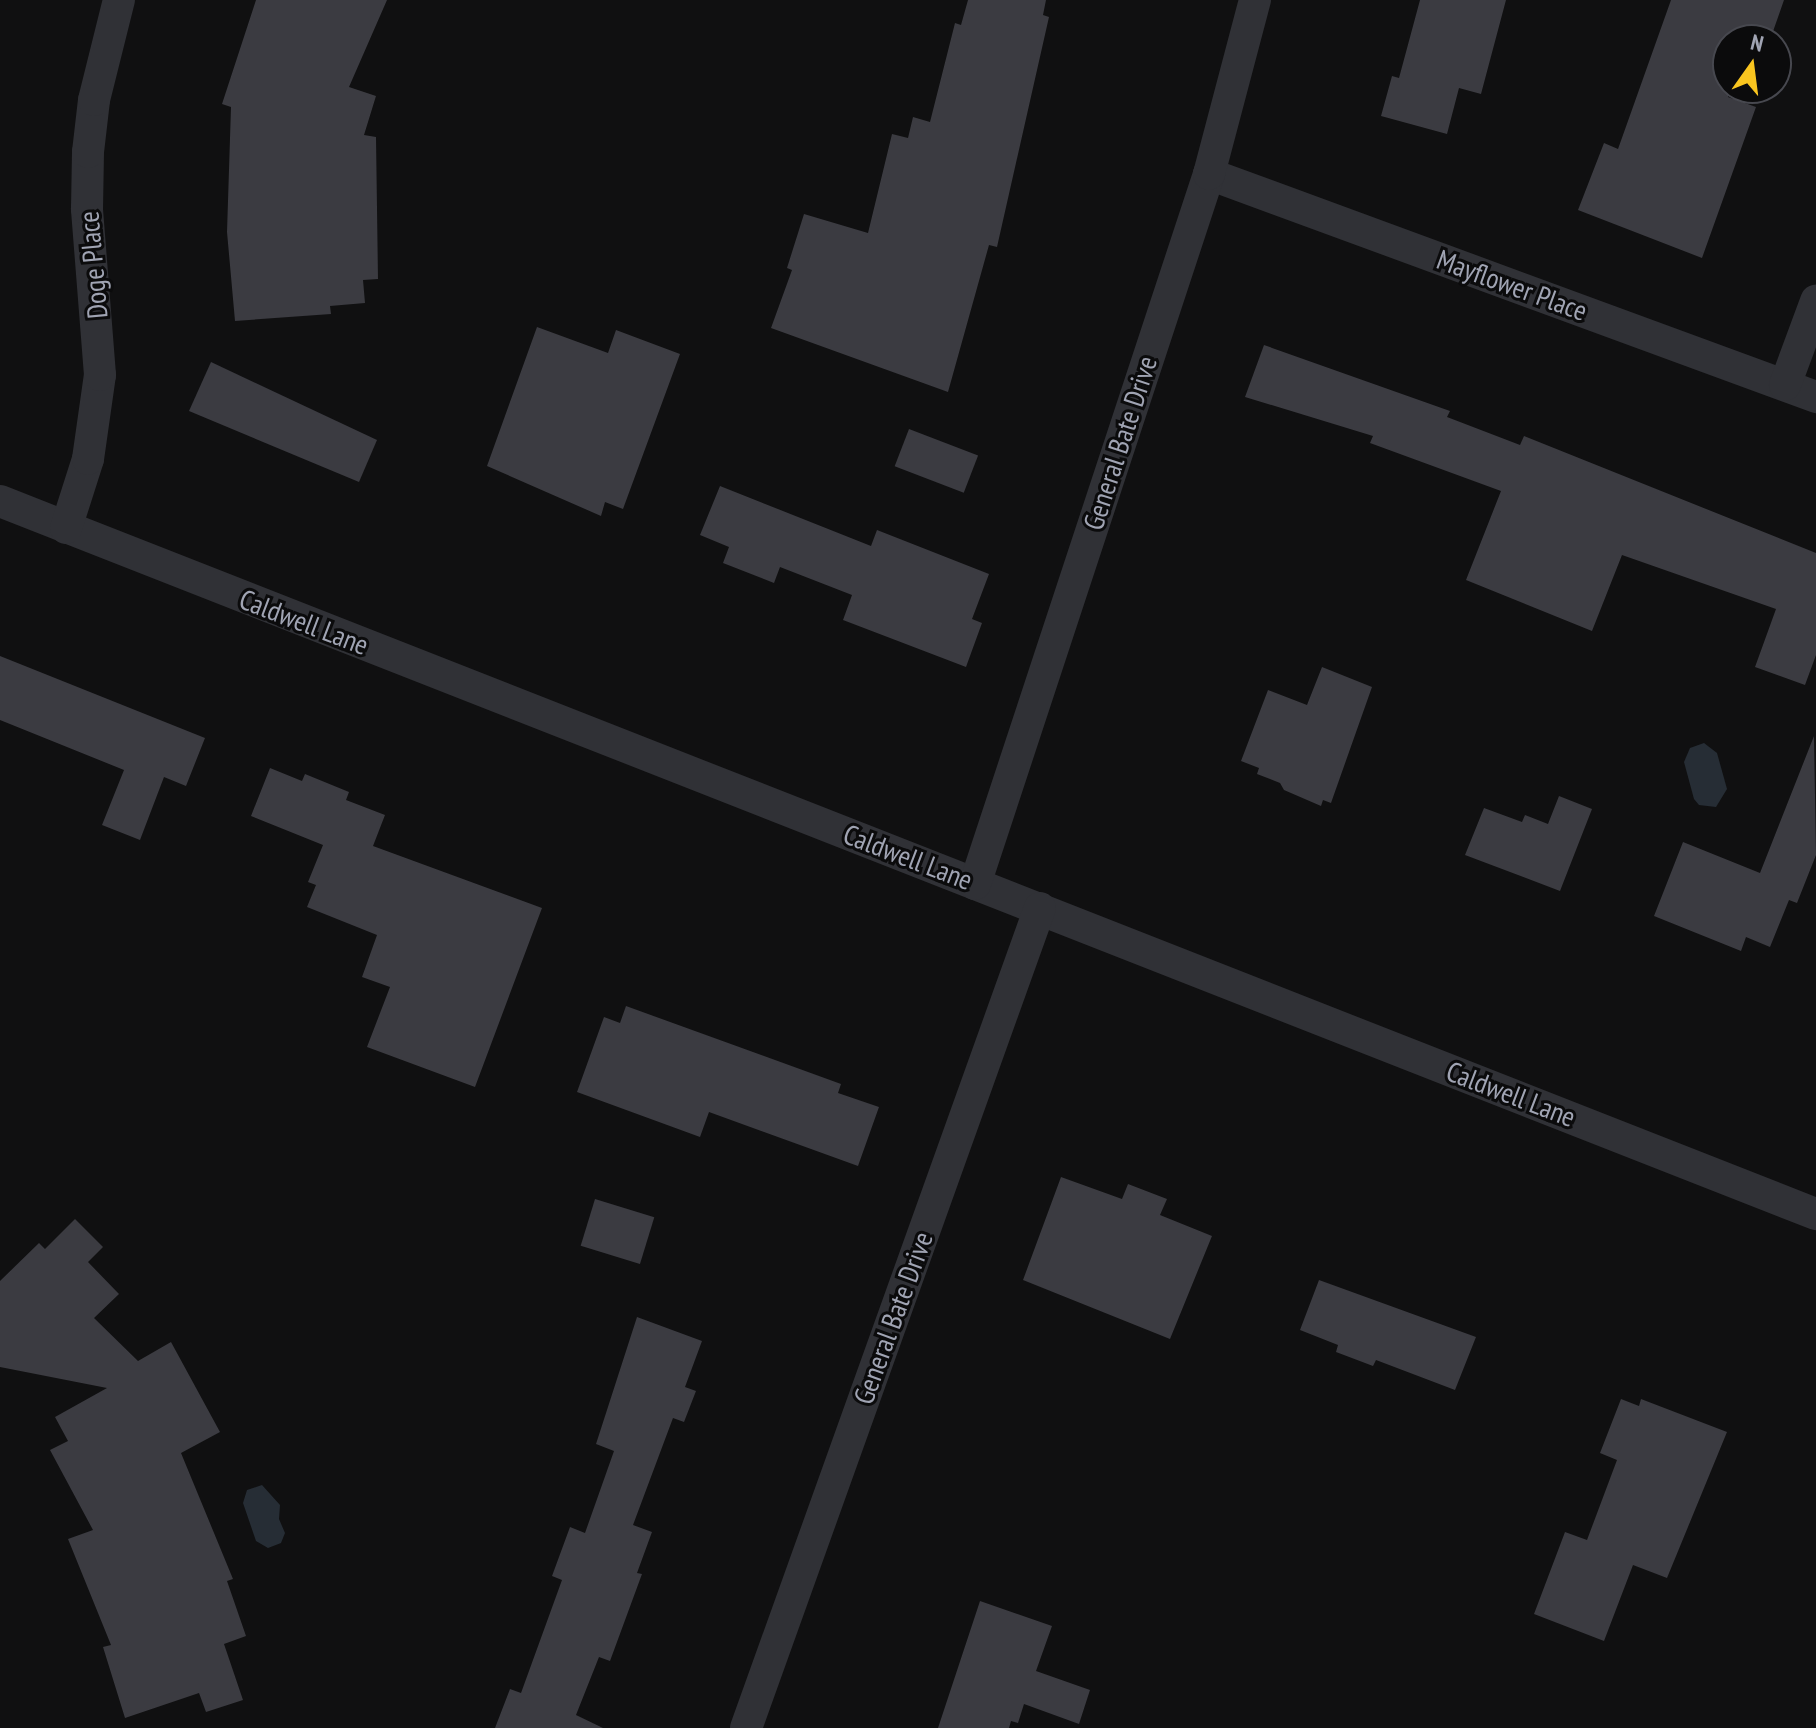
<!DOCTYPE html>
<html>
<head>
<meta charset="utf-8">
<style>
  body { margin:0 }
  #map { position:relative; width:1816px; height:1728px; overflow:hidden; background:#101011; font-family:"PT Sans Narrow",sans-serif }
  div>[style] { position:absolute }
  .water>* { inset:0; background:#262d35 }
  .building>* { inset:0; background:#3b3b41; transform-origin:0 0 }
  .street>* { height:32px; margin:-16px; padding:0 16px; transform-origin:16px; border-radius:16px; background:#303136 }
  span { translate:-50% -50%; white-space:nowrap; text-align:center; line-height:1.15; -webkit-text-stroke:6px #0b0b0c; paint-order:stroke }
  .street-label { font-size:28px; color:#a0a4b3 }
  .north { position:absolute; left:1712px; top:24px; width:80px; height:80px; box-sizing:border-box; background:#0b0b0c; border:2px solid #47484f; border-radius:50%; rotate:14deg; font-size:22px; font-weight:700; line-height:32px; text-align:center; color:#a0a4b3 }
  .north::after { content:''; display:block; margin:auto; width:28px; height:36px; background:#f9c51f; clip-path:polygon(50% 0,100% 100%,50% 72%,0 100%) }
</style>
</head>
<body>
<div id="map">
  <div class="water">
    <i style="clip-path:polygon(1704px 743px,1717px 753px,1727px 789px,1716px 807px,1699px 805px,1694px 799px,1684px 762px,1690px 748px)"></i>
    <i style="clip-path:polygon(262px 1485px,280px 1505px,279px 1519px,285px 1533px,281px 1543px,268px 1548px,256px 1541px,243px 1503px,247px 1490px)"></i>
  </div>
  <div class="building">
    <i style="clip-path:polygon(256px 0,387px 0,349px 87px,376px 96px,364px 135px,376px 137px,378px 279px,363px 280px,365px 303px,330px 306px,331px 314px,235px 321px,227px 232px,231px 107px,222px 104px)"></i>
    <i style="clip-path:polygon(968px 0,1046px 0,1043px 15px,1049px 17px,997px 247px,989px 245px,948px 392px,771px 328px,792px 270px,787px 268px,804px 214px,868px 233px,892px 134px,908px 138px,913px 117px,930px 122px,955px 23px,961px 25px)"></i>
    <i style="clip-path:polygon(1420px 0,1506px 0,1481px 94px,1459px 88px,1447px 134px,1381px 116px,1392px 76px,1399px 78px)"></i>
    <i style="clip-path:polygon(1671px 0,1784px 0,1770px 40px,1728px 40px,1728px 97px,1756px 107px,1702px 258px,1578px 210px,1604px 143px,1618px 149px)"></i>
    <i style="clip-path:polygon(537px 327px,608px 353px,616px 330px,680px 354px,623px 509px,605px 502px,601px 516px,487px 466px)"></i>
    <i style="clip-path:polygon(1264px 345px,1450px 411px,1447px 417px,1520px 445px,1524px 436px,1816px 553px,1816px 655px,1805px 685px,1755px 667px,1776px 609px,1622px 555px,1592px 631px,1466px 580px,1501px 491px,1370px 443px,1373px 436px,1245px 397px)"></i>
    <i style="clip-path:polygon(211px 362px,377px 440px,359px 482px,189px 411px)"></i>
    <i style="left:909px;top:429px;width:74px;height:40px;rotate:21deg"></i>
    <i style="clip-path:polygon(720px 486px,871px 546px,877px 530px,989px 574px,972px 619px,982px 623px,966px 667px,843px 620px,852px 595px,780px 567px,774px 583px,723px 563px,729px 547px,700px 535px)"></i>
    <i style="clip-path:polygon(0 656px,205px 738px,186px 786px,164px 777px,140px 840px,102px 825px,124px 770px,0 720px)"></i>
    <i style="clip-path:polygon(1322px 667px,1372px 687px,1331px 803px,1323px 800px,1321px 806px,1284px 790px,1280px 783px,1257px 774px,1259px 768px,1241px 761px,1268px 690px,1307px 705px)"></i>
    <i style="clip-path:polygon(1814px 736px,1816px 855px,1797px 903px,1789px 900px,1770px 947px,1746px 937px,1741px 951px,1654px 916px,1683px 842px,1760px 873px)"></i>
    <i style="clip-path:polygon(270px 768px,302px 781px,305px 774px,349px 792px,346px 800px,385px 815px,373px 846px,542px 908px,475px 1087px,367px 1047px,390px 987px,362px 977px,377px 935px,307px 907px,316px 885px,308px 882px,323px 845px,251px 816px)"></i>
    <i style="clip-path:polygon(1559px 796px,1592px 809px,1560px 891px,1465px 855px,1484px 808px,1522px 822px,1525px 815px,1548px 824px)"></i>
    <i style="clip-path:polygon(626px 1006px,841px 1084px,838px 1093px,879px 1107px,858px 1166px,709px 1112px,700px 1137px,577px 1092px,604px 1017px,620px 1023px)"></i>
    <i style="clip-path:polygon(1061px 1177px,1122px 1199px,1128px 1184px,1167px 1199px,1160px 1215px,1212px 1236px,1170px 1339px,1023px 1280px)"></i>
    <i style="left:595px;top:1199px;width:62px;height:49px;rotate:17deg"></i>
    <i style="clip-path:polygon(75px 1219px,103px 1247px,88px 1262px,119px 1294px,94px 1318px,138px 1361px,171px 1342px,220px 1432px,181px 1453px,233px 1579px,227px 1581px,246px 1636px,224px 1644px,243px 1700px,206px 1712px,199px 1693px,125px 1718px,103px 1647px,111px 1645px,68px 1539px,93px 1530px,50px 1450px,68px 1441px,55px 1417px,107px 1388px,0 1367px,0 1281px,39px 1243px,45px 1249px)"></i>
    <i style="clip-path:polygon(1319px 1280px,1476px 1337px,1455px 1390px,1376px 1360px,1373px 1366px,1336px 1352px,1338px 1345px,1300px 1330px)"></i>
    <i style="clip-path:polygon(637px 1317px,702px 1341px,685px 1387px,696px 1391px,684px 1422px,673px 1418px,633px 1525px,652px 1532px,637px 1573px,642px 1574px,610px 1661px,599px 1657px,576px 1715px,603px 1728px,495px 1728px,510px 1689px,521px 1693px,562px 1580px,552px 1576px,570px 1527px,585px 1533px,614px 1451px,596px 1444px)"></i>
    <i style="clip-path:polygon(1621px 1399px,1639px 1406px,1641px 1399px,1727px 1432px,1667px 1578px,1633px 1565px,1604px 1641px,1534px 1614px,1565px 1532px,1587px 1540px,1617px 1460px,1600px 1453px)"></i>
    <i style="clip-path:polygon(980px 1601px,1052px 1626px,1036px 1671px,1090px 1690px,1079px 1724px,1024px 1704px,1018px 1723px,1011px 1721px,1009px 1728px,938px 1728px)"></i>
  </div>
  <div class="street">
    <i style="left:1209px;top:174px;width:647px;rotate:20.17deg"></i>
    <i style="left:1785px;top:385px;width:90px;rotate:-69.7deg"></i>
    <i style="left:0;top:501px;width:1951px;rotate:21.44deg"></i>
    <i style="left:66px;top:528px;width:72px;rotate:-72.3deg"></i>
    <i style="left:88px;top:459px;width:85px;rotate:-81.9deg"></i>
    <i style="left:100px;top:375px;width:167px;rotate:-94.5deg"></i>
    <i style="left:87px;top:209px;width:57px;rotate:-89deg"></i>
    <i style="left:88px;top:152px;width:52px;rotate:-83.4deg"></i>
    <i style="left:94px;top:100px;width:103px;rotate:-76deg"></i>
    <i style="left:975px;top:884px;width:748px;rotate:-71.76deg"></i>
    <i style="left:1209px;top:174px;width:180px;rotate:-75.2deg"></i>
    <i style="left:746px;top:1728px;width:871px;rotate:-70.28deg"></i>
  </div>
  <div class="street-label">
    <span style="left:93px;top:265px;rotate:-95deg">Doge Place</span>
    <span style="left:1512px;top:285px;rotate:20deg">Mayflower Place</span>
    <span style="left:1120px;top:443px;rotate:-72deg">General Bate Drive</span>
    <span style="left:304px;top:622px;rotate:21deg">Caldwell Lane</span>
    <span style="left:908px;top:857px;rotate:21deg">Caldwell Lane</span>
    <span style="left:1511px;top:1094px;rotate:21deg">Caldwell Lane</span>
    <span style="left:893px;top:1318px;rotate:-70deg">General Bate Drive</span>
  </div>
  <div class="north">N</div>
</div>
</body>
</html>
